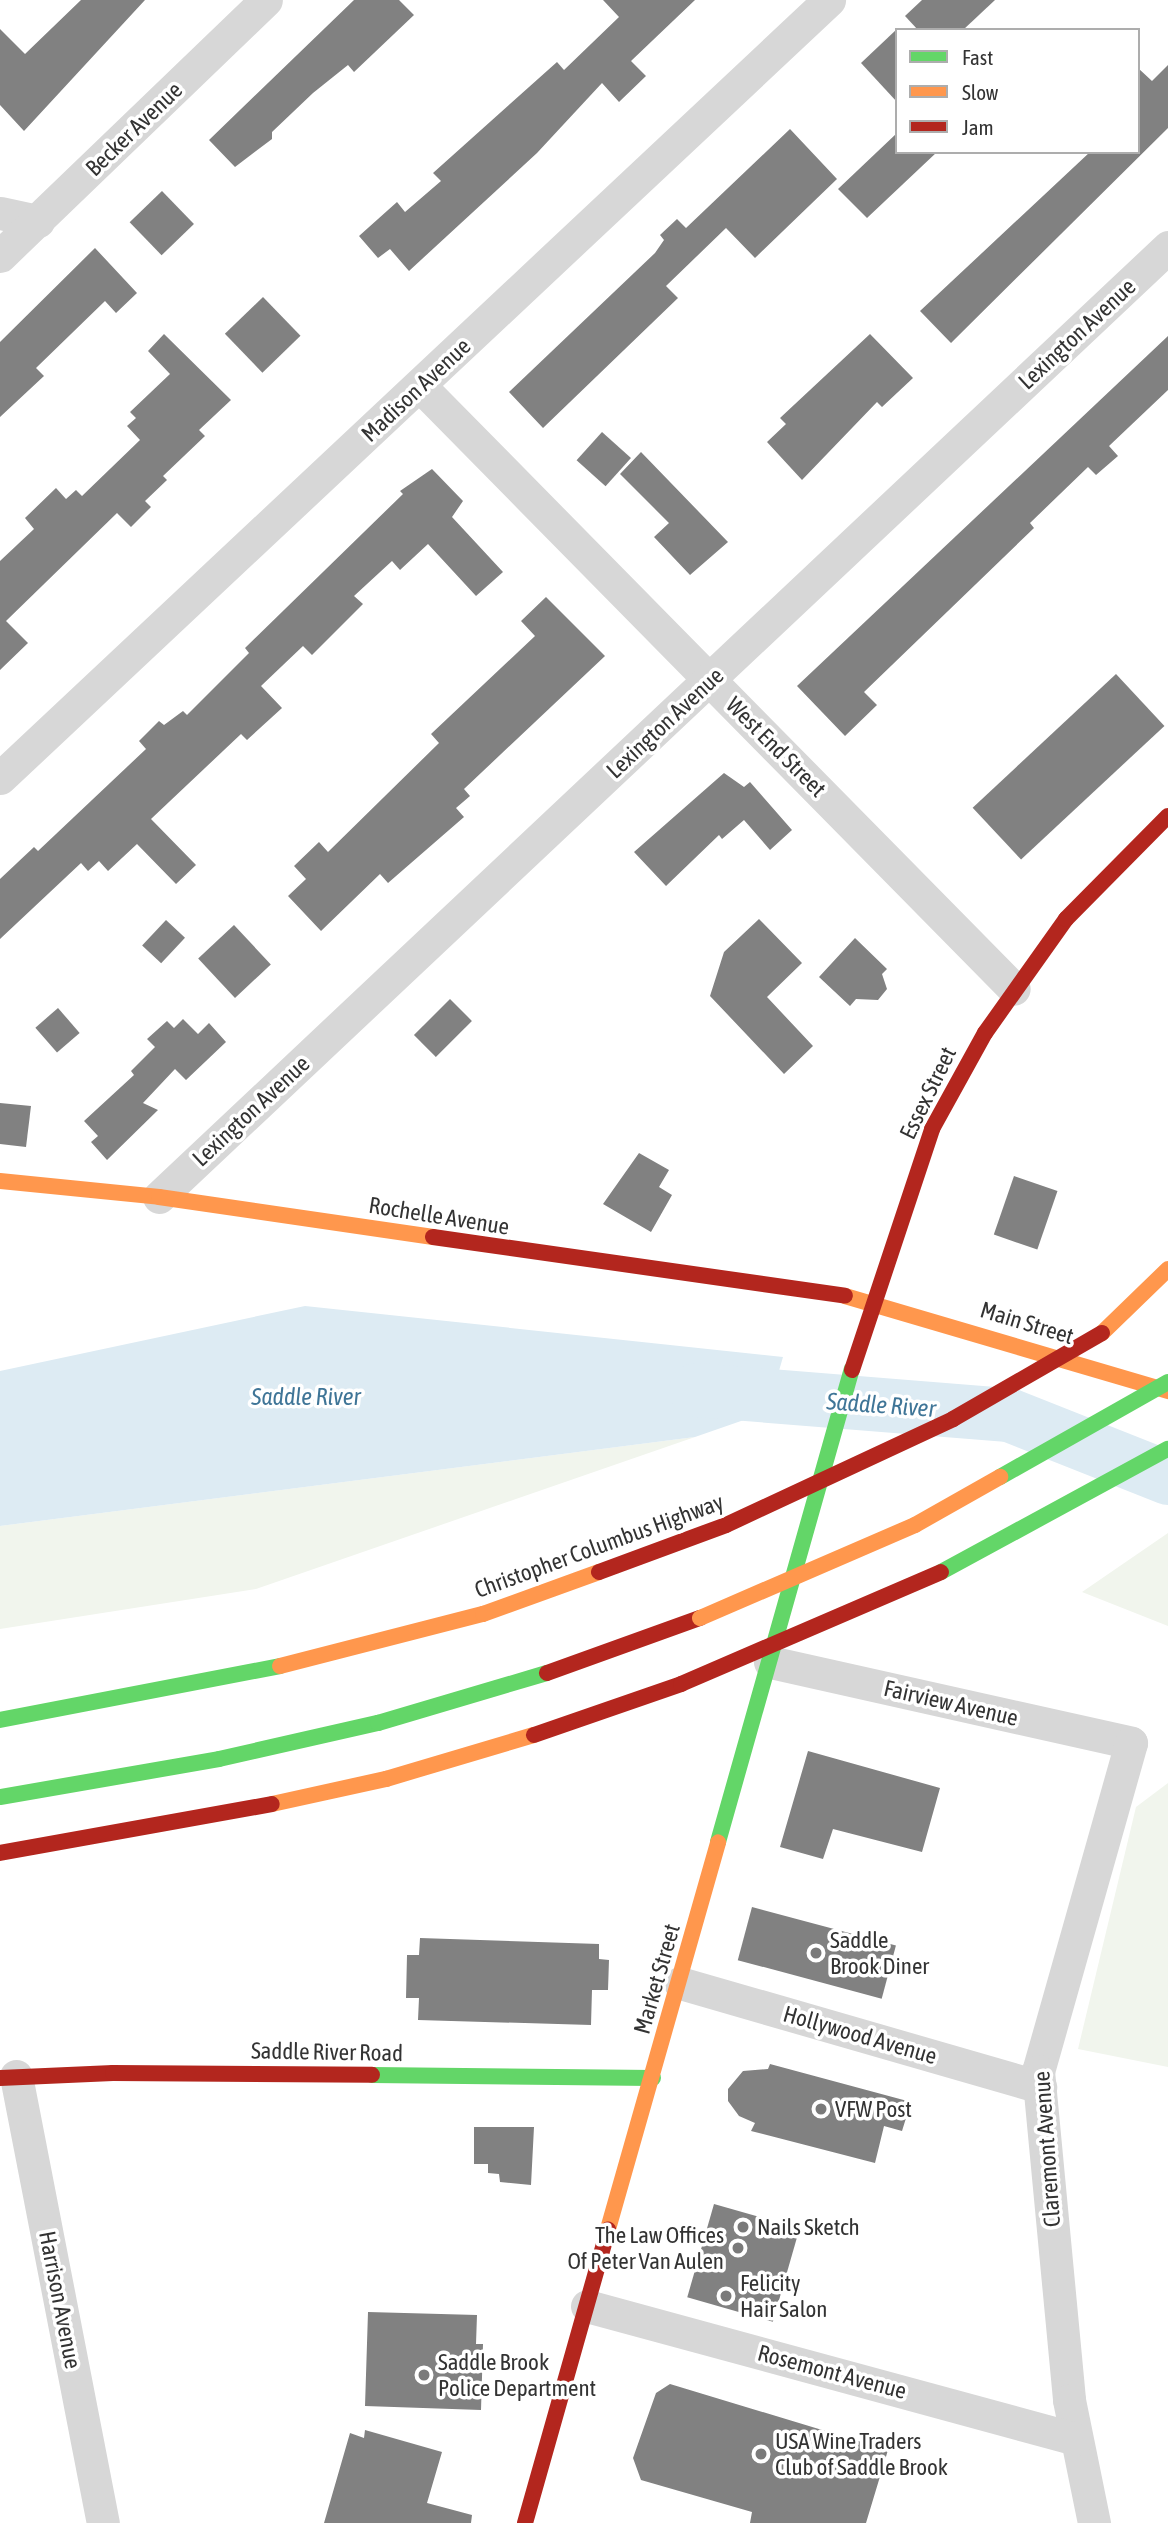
<!DOCTYPE html>
<html>
<head>
<meta charset="utf-8">
<style>
  body { margin:0 }
  #map { position:relative; width:1168px; height:2523px; overflow:hidden; background:#fff; font-family:"Asap Condensed",sans-serif }
  div>[style] { position:absolute }
  .green>* { inset:0; background:#f1f5ed }
  .water>* { inset:0; background:#ddebf3 }
  .river>* { height:54px; margin:-27px; padding:0 27px; transform-origin:27px; border-radius:27px; background:#ddebf3 }
  .building>* { inset:0; background:#818181; transform-origin:0 0 }
  .street>* { height:33px; margin:-16.5px; padding:0 16.5px; transform-origin:16.5px; border-radius:16.5px; background:#d7d7d7 }
  .fast>* { height:16px; margin:-8px; padding:0 8px; transform-origin:8px; border-radius:8px; background:#63d668 }
  .slow>* { height:16px; margin:-8px; padding:0 8px; transform-origin:8px; border-radius:8px; background:#ff974d }
  .jam>* { height:16px; margin:-8px; padding:0 8px; transform-origin:8px; border-radius:8px; background:#b3261e }
  .fast-bridge>* { height:16px; margin:-8px; padding:0 8px; transform-origin:8px; border-radius:8px; background:#63d668 }
  .slow-bridge>* { height:16px; margin:-8px; padding:0 8px; transform-origin:8px; border-radius:8px; background:#ff974d }
  .jam-bridge>* { height:16px; margin:-8px; padding:0 8px; transform-origin:8px; border-radius:8px; background:#b3261e }
  .dots>* { width:19px; height:19px; translate:-50% -50%; box-sizing:border-box; border:4px solid #fff; border-radius:50% }
  span { translate:-50% -50%; white-space:nowrap; text-align:center; line-height:1.15; -webkit-text-stroke:7px #fff; paint-order:stroke }
  .street-label { font-size:23px; color:#333 }
  .poi-label { font-size:23px; color:#333 }
  .left { translate:0 -50%; text-align:left }
  .right { translate:-100% -50%; text-align:right }
  .water-label { font-size:24px; color:#3f7597; font-style:italic }
  .legend { position:absolute; left:895px; top:28px; width:245px; height:126px; box-sizing:border-box; background:#fff; border:2px solid #adadad; margin:0; padding:9px 12px; list-style:none; font-size:21px; color:#333 }
  .legend li { display:flex; align-items:center; gap:14px; height:35px }
  .legend b { width:35px; border:2px solid #adadad }
</style>
</head>
<body>
<div id="map">
  <div class="green">
    <i style="clip-path:polygon(695px 1437px,256px 1589px,0 1629px,0 1526px)"></i>
    <i style="clip-path:polygon(1168px 1533px,1168px 1626px,1082px 1592px)"></i>
    <i style="clip-path:polygon(1168px 1783px,1168px 2067px,1078px 2049px,1136px 1807px)"></i>
  </div>
  <div class="water">
    <i style="clip-path:polygon(305px 1306px,783px 1357px,767px 1412px,695px 1437px,0 1526px,0 1371px)"></i>
  </div>
  <div class="river">
    <i style="left:696px;top:1390px;width:314px;rotate:4.6deg"></i>
    <i style="left:1009px;top:1415px;width:171px;rotate:21.6deg"></i>
  </div>
  <div class="building">
    <i style="clip-path:polygon(81px 0,145px 0,24px 131px,0 105px,0 29px,25px 54px)"></i>
    <i style="clip-path:polygon(354px 0,399px 0,414px 15px,354px 72px,348px 65px,313px 93px,272px 132px,272px 139px,235px 167px,209px 140px)"></i>
    <i style="clip-path:polygon(603px 0,695px 0,631px 61px,646px 76px,619px 102px,602px 83px,537px 153px,409px 271px,390px 249px,378px 258px,359px 236px,397px 202px,405px 212px,441px 181px,433px 173px,557px 62px,564px 70px,619px 17px)"></i>
    <i style="clip-path:polygon(922px 0,995px 0,963px 30px,918px 30px,905px 16px)"></i>
    <i style="clip-path:polygon(897px 29px,897px 102px,861px 63px)"></i>
    <i style="clip-path:polygon(1168px 65px,1168px 128px,951px 343px,920px 311px,1090px 152px,1138px 152px,1138px 68px,1152px 81px)"></i>
    <i style="clip-path:polygon(790px 129px,837px 179px,755px 258px,726px 228px,666px 286px,678px 298px,543px 428px,509px 392px,655px 253px,664px 240px,660px 235px,677px 219px,686px 228px)"></i>
    <i style="clip-path:polygon(897px 133px,897px 152px,937px 152px,867px 218px,838px 189px)"></i>
    <i style="left:162px;top:191px;width:46px;height:45px;rotate:46deg"></i>
    <i style="clip-path:polygon(95px 248px,137px 293px,116px 313px,105px 301px,36px 368px,44px 376px,0 417px,0 342px)"></i>
    <i style="left:263px;top:297px;width:54px;height:53px;rotate:46deg"></i>
    <i style="clip-path:polygon(164px 334px,231px 400px,199px 430px,205px 436px,163px 476px,167px 480px,145px 501px,151px 507px,131px 527px,117px 513px,6px 621px,28px 643px,0 670px,0 561px,34px 529px,25px 518px,56px 488px,66px 499px,76px 490px,82px 496px,140px 440px,127px 426px,136px 418px,130px 412px,170px 374px,148px 351px)"></i>
    <i style="clip-path:polygon(870px 334px,913px 378px,882px 407px,877px 402px,802px 480px,767px 442px,786px 424px,780px 418px)"></i>
    <i style="clip-path:polygon(1168px 336px,1168px 390px,1109px 446px,1118px 456px,1096px 475px,1088px 467px,1030px 523px,1034px 528px,864px 692px,877px 705px,845px 736px,797px 686px)"></i>
    <i style="left:602px;top:432px;width:39px;height:38px;rotate:42deg"></i>
    <i style="clip-path:polygon(641px 452px,728px 542px,690px 575px,654px 537px,669px 523px,620px 474px)"></i>
    <i style="clip-path:polygon(432px 469px,463px 501px,452px 517px,503px 572px,476px 596px,428px 544px,400px 570px,392px 561px,354px 596px,363px 604px,312px 655px,303px 646px,261px 686px,282px 708px,247px 740px,241px 734px,151px 819px,196px 865px,176px 884px,137px 844px,108px 871px,99px 861px,88px 871px,81px 863px,0 939px,0 879px,34px 847px,38px 851px,146px 749px,139px 741px,159px 721px,164px 725px,183px 711px,187px 715px,249px 653px,245px 648px,403px 494px,400px 491px)"></i>
    <i style="clip-path:polygon(546px 597px,605px 656px,464px 789px,470px 796px,456px 808px,464px 817px,388px 883px,380px 874px,321px 931px,288px 896px,306px 879px,294px 866px,319px 842px,328px 852px,439px 743px,431px 734px,535px 636px,521px 621px)"></i>
    <i style="left:1116px;top:674px;width:71px;height:196px;rotate:47deg"></i>
    <i style="clip-path:polygon(724px 773px,744px 787px,750px 782px,792px 830px,770px 850px,744px 820px,722px 839px,719px 835px,666px 886px,634px 852px)"></i>
    <i style="clip-path:polygon(759px 919px,802px 963px,767px 997px,813px 1046px,784px 1074px,710px 996px,724px 952px)"></i>
    <i style="left:166px;top:920px;width:26px;height:35px;rotate:43deg"></i>
    <i style="left:234px;top:925px;width:54px;height:49px;rotate:47deg"></i>
    <i style="clip-path:polygon(855px 938px,887px 969px,882px 974px,887px 989px,878px 1000px,856px 999px,850px 1006px,819px 977px)"></i>
    <i style="left:450px;top:999px;width:31px;height:51px;rotate:45deg"></i>
    <i style="left:58px;top:1008px;width:33px;height:30px;rotate:49deg"></i>
    <i style="clip-path:polygon(183px 1019px,198px 1034px,209px 1023px,226px 1042px,186px 1080px,175px 1069px,143px 1103px,158px 1110px,107px 1160px,91px 1142px,98px 1136px,84px 1121px,134px 1075px,131px 1071px,155px 1047px,147px 1039px,167px 1021px,174px 1028px)"></i>
    <i style="clip-path:polygon(0 1103px,31px 1106px,26px 1147px,0 1144px)"></i>
    <i style="clip-path:polygon(639px 1153px,669px 1170px,659px 1187px,672px 1195px,651px 1232px,603px 1204px)"></i>
    <i style="left:1014px;top:1176px;width:46px;height:62px;rotate:19deg"></i>
    <i style="clip-path:polygon(808px 1751px,940px 1788px,922px 1852px,833px 1829px,823px 1859px,780px 1847px)"></i>
    <i style="left:752px;top:1907px;width:149px;height:55px;rotate:15deg"></i>
    <i style="clip-path:polygon(420px 1938px,599px 1944px,599px 1959px,609px 1960px,608px 1990px,592px 1990px,591px 2025px,418px 2020px,419px 1998px,406px 1998px,407px 1955px,419px 1955px)"></i>
    <i style="clip-path:polygon(770px 2064px,911px 2102px,902px 2131px,884px 2126px,875px 2163px,751px 2131px,755px 2123px,739px 2116px,728px 2101px,728px 2089px,743px 2071px,768px 2069px)"></i>
    <i style="clip-path:polygon(474px 2127px,534px 2127px,531px 2185px,500px 2182px,499px 2174px,488px 2173px,488px 2164px,474px 2164px)"></i>
    <i style="left:714px;top:2204px;width:89px;height:97px;rotate:16deg"></i>
    <i style="clip-path:polygon(368px 2312px,477px 2315px,476px 2344px,483px 2344px,481px 2410px,365px 2406px)"></i>
    <i style="clip-path:polygon(670px 2384px,888px 2450px,866px 2523px,750px 2523px,752px 2512px,641px 2480px,633px 2458px,656px 2393px)"></i>
    <i style="clip-path:polygon(365px 2430px,442px 2452px,427px 2503px,472px 2515px,471px 2523px,324px 2523px,350px 2433px,364px 2438px)"></i>
  </div>
  <div class="street">
    <i style="left:0;top:213px;width:39px;rotate:12deg"></i>
    <i style="left:0;top:256px;width:369px;rotate:-43.9deg"></i>
    <i style="left:420px;top:386px;width:846px;rotate:45.43deg"></i>
    <i style="left:0;top:778px;width:1137px;rotate:-43.18deg"></i>
    <i style="left:159px;top:1197px;width:1386px;rotate:-43.27deg"></i>
    <i style="left:770px;top:1662px;width:370px;rotate:12.6deg"></i>
    <i style="left:1131px;top:1743px;width:341px;rotate:105.8deg"></i>
    <i style="left:1038px;top:2071px;width:330px;rotate:84.6deg"></i>
    <i style="left:1069px;top:2400px;width:126px;rotate:78.5deg"></i>
    <i style="left:680px;top:1983px;width:375px;rotate:16.1deg"></i>
    <i style="left:16px;top:2076px;width:455px;rotate:79deg"></i>
    <i style="left:587px;top:2306px;width:507px;rotate:15.22deg"></i>
  </div>
  <div class="fast">
    <i style="left:0;top:1720px;width:285px;rotate:-10.9deg"></i>
    <i style="left:0;top:1797px;width:222px;rotate:-9.8deg"></i>
    <i style="left:219px;top:1759px;width:163px;rotate:-12.8deg"></i>
    <i style="left:378px;top:1723px;width:176px;rotate:-16.5deg"></i>
    <i style="left:718px;top:1842px;width:491px;rotate:-74.2deg"></i>
    <i style="left:372px;top:2075px;width:281px;rotate:0.6deg"></i>
  </div>
  <div class="slow">
    <i style="left:0;top:1181px;width:160px;rotate:5.7deg"></i>
    <i style="left:159px;top:1197px;width:277px;rotate:8.3deg"></i>
    <i style="left:845px;top:1296px;width:337px;rotate:16.4deg"></i>
    <i style="left:1102px;top:1333px;width:92px;rotate:-44.1deg"></i>
    <i style="left:280px;top:1666px;width:210px;rotate:-14.4deg"></i>
    <i style="left:483px;top:1614px;width:123px;rotate:-19.9deg"></i>
    <i style="left:272px;top:1804px;width:117px;rotate:-12.4deg"></i>
    <i style="left:386px;top:1779px;width:154px;rotate:-16.6deg"></i>
    <i style="left:608px;top:2229px;width:402px;rotate:-74.1deg"></i>
  </div>
  <div class="jam">
    <i style="left:433px;top:1237px;width:416px;rotate:8.1deg"></i>
    <i style="left:852px;top:1370px;width:254px;rotate:-71.6deg"></i>
    <i style="left:932px;top:1129px;width:110px;rotate:-61.1deg"></i>
    <i style="left:985px;top:1033px;width:140px;rotate:-54.6deg"></i>
    <i style="left:1066px;top:919px;width:145px;rotate:-45.3deg"></i>
    <i style="left:599px;top:1572px;width:135px;rotate:-20.3deg"></i>
    <i style="left:547px;top:1673px;width:163px;rotate:-19.8deg"></i>
    <i style="left:534px;top:1735px;width:156px;rotate:-19.1deg"></i>
    <i style="left:0;top:1853px;width:276px;rotate:-10.2deg"></i>
    <i style="left:0;top:2078px;width:113px;rotate:-2.5deg"></i>
    <i style="left:113px;top:2073px;width:259px;rotate:0.4deg"></i>
    <i style="left:525px;top:2523px;width:305px;rotate:-74.2deg"></i>
  </div>
  <div class="fast-bridge">
    <i style="left:1000px;top:1477px;width:193px;rotate:-29.5deg"></i>
    <i style="left:941px;top:1572px;width:258px;rotate:-28.5deg"></i>
  </div>
  <div class="slow-bridge">
    <i style="left:700px;top:1618px;width:234px;rotate:-23.4deg"></i>
    <i style="left:915px;top:1525px;width:98px;rotate:-29.5deg"></i>
  </div>
  <div class="jam-bridge">
    <i style="left:726px;top:1525px;width:251px;rotate:-25deg"></i>
    <i style="left:953px;top:1419px;width:172px;rotate:-30deg"></i>
    <i style="left:681px;top:1684px;width:283px;rotate:-23.3deg"></i>
  </div>
  <div class="dots">
    <i style="left:816px;top:1953px;background:#7a7a7a"></i>
    <i style="left:821px;top:2109px;background:#7a7a7a"></i>
    <i style="left:743px;top:2227px;background:#7a7a7a"></i>
    <i style="left:738px;top:2248px;background:#7a7a7a"></i>
    <i style="left:726px;top:2296px;background:#7a7a7a"></i>
    <i style="left:424px;top:2375px;background:#7a7a7a"></i>
    <i style="left:761px;top:2454px;background:#7a7a7a"></i>
  </div>
  <div class="street-label">
    <span style="left:134px;top:129px;rotate:-44deg">Becker Avenue</span>
    <span style="left:1077px;top:334px;rotate:-43deg">Lexington Avenue</span>
    <span style="left:416px;top:390px;rotate:-43deg">Madison Avenue</span>
    <span style="left:665px;top:723px;rotate:-43deg">Lexington Avenue</span>
    <span style="left:776px;top:747px;rotate:45deg">West End Street</span>
    <span style="left:928px;top:1093px;rotate:-64deg">Essex Street</span>
    <span style="left:251px;top:1111px;rotate:-43deg">Lexington Avenue</span>
    <span style="left:439px;top:1216px;rotate:9deg">Rochelle Avenue</span>
    <span style="left:1027px;top:1323px;rotate:17deg">Main Street</span>
    <span style="left:599px;top:1546px;rotate:-20deg">Christopher Columbus Highway</span>
    <span style="left:951px;top:1703px;rotate:13deg">Fairview Avenue</span>
    <span style="left:657px;top:1979px;rotate:-74deg">Market Street</span>
    <span style="left:860px;top:2035px;rotate:16deg">Hollywood Avenue</span>
    <span style="left:327px;top:2052px;rotate:1deg">Saddle River Road</span>
    <span style="left:1047px;top:2149px;rotate:-94deg">Claremont Avenue</span>
    <span style="left:60px;top:2300px;rotate:79deg">Harrison Avenue</span>
    <span style="left:832px;top:2372px;rotate:15deg">Rosemont Avenue</span>
  </div>
  <div class="poi-label">
    <span class="left" style="left:830px;top:1953px">Saddle<br>Brook Diner</span>
    <span class="left" style="left:835px;top:2109px">VFW Post</span>
    <span class="left" style="left:757px;top:2227px">Nails Sketch</span>
    <span class="right" style="left:724px;top:2248px">The Law Offices<br>Of Peter Van Aulen</span>
    <span class="left" style="left:740px;top:2296px">Felicity<br>Hair Salon</span>
    <span class="left" style="left:438px;top:2375px">Saddle Brook<br>Police Department</span>
    <span class="left" style="left:775px;top:2454px">USA Wine Traders<br>Club of Saddle Brook</span>
  </div>
  <div class="water-label">
    <span style="left:306px;top:1397px">Saddle River</span>
    <span style="left:881px;top:1405px;rotate:4deg">Saddle River</span>
  </div>
  <ul class="legend">
  <li><b style="height:9px;background:#63d668"></b>Fast</li>
  <li><b style="height:9px;background:#ff974d"></b>Slow</li>
  <li><b style="height:9px;background:#b3261e"></b>Jam</li>
  </ul>
</div>
</body>
</html>
